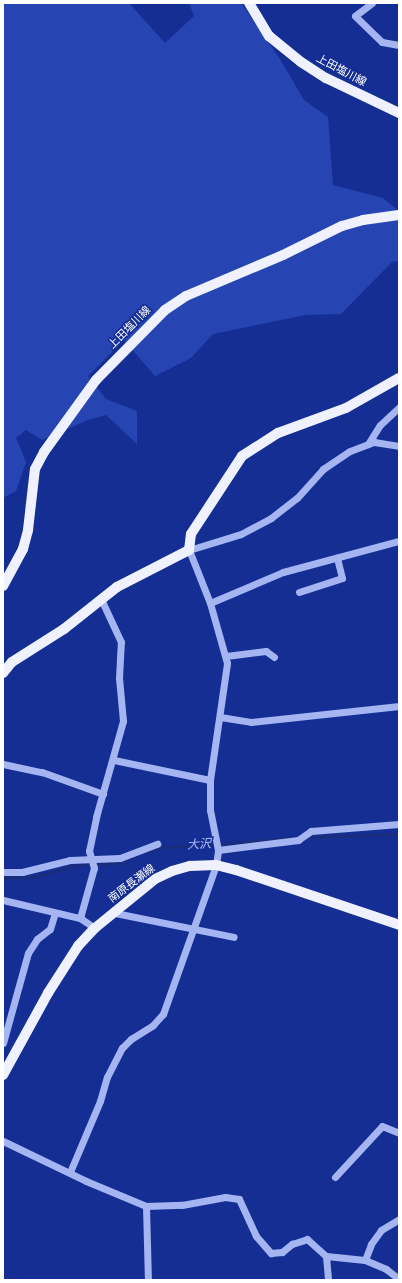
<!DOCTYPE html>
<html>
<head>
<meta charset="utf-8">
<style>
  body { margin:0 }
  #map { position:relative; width:402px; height:1283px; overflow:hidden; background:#142e94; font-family:Raleway,"Noto Sans JP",sans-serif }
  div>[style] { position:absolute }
  .green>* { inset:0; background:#2645b3 }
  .stream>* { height:2.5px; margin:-1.25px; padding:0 1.25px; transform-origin:1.25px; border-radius:1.25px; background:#1a2d7c }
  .minor>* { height:7px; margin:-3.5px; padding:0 3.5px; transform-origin:3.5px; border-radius:3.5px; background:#a4b5f2 }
  .major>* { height:10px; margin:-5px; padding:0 5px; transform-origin:5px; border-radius:5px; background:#eff1ff }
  span { translate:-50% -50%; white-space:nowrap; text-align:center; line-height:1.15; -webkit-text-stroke:3px #142e94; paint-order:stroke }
  .street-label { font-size:11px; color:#fff }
  .water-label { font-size:12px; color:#b0c0f8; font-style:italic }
  .frame { position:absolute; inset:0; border:4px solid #fff; pointer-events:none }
</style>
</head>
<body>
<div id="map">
  <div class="green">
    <i style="clip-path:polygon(3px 3px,129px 3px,165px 43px,194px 16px,189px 3px,241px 3px,280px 59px,304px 100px,328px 117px,333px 185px,383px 198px,399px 211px,399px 261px,392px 262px,341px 314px,306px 315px,213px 334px,191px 358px,155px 376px,124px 340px,88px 376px,106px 399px,137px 411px,137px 444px,106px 415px,88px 420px,42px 440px,26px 430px,16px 438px,26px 462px,16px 491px,3px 498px)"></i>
  </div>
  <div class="stream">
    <i style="left:306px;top:837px;width:93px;rotate:-1.8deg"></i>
    <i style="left:149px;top:851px;width:13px;rotate:-18deg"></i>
    <i style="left:161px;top:847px;width:47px;rotate:-2.4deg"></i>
    <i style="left:208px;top:845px;width:91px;rotate:-5deg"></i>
    <i style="left:3px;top:878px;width:31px;rotate:-2deg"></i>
    <i style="left:34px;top:877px;width:45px;rotate:-15.6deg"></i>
    <i style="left:77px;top:865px;width:44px;rotate:-2.6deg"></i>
    <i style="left:121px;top:863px;width:16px;rotate:-27deg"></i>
  </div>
  <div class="minor">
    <i style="left:372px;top:3px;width:21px;rotate:143deg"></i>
    <i style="left:355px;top:16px;width:37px;rotate:44deg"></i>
    <i style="left:382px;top:42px;width:17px;rotate:10deg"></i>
    <i style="left:368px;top:444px;width:22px;rotate:-58deg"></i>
    <i style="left:380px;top:425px;width:26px;rotate:-43deg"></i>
    <i style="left:299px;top:592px;width:45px;rotate:-18deg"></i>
    <i style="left:342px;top:578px;width:21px;rotate:-104deg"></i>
    <i style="left:210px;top:603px;width:79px;rotate:-23deg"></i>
    <i style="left:283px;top:572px;width:120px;rotate:-15deg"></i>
    <i style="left:226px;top:656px;width:40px;rotate:-7.1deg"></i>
    <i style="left:266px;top:651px;width:10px;rotate:37deg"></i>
    <i style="left:220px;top:717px;width:31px;rotate:9deg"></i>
    <i style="left:251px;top:722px;width:149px;rotate:-6.2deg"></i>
    <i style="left:114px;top:760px;width:98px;rotate:11.8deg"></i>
    <i style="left:3px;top:764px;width:40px;rotate:12deg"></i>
    <i style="left:42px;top:772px;width:65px;rotate:19.8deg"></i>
    <i style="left:218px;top:850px;width:81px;rotate:-7.1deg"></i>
    <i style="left:298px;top:840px;width:16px;rotate:-35deg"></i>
    <i style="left:311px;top:831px;width:88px;rotate:-4.5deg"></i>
    <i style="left:3px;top:872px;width:19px"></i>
    <i style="left:22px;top:872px;width:49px;rotate:-14deg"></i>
    <i style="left:70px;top:860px;width:50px;rotate:-2.3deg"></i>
    <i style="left:120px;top:858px;width:40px;rotate:-21deg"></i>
    <i style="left:3px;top:900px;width:79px;rotate:13.2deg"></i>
    <i style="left:80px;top:918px;width:18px;rotate:34deg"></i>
    <i style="left:115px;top:913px;width:121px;rotate:11.4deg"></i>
    <i style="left:80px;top:918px;width:52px;rotate:-74.4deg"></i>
    <i style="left:94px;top:868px;width:18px;rotate:-106deg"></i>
    <i style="left:89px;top:851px;width:35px;rotate:-78deg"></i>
    <i style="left:96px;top:817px;width:100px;rotate:-74.3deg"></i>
    <i style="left:123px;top:721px;width:43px;rotate:-95.3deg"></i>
    <i style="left:119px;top:678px;width:36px;rotate:-87deg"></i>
    <i style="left:121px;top:642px;width:45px;rotate:-114.9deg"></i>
    <i style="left:3px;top:1043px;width:93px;rotate:-74.5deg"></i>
    <i style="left:28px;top:953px;width:17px;rotate:-57deg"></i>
    <i style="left:37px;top:939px;width:16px;rotate:-38deg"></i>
    <i style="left:50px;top:929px;width:17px;rotate:-73deg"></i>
    <i style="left:3px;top:1141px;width:92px;rotate:25.7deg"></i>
    <i style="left:86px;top:1181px;width:65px;rotate:22.6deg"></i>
    <i style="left:146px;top:1206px;width:36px;rotate:-2deg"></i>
    <i style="left:182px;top:1205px;width:44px;rotate:-10.5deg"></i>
    <i style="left:225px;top:1197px;width:14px;rotate:8deg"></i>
    <i style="left:239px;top:1199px;width:41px;rotate:65.3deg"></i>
    <i style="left:256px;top:1236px;width:23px;rotate:49deg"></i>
    <i style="left:271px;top:1253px;width:11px;rotate:-5deg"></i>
    <i style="left:282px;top:1252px;width:13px;rotate:-39deg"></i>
    <i style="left:292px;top:1244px;width:16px;rotate:-18deg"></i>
    <i style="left:307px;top:1239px;width:25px;rotate:42deg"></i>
    <i style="left:326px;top:1256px;width:39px;rotate:6deg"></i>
    <i style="left:365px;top:1260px;width:23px;rotate:23deg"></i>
    <i style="left:386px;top:1269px;width:16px;rotate:38deg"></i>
    <i style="left:70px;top:1172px;width:77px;rotate:-67.1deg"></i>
    <i style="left:100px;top:1101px;width:25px;rotate:-74deg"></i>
    <i style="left:107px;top:1077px;width:33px;rotate:-63deg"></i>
    <i style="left:122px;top:1048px;width:13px;rotate:-45deg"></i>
    <i style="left:131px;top:1039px;width:26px;rotate:-32deg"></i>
    <i style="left:153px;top:1025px;width:15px;rotate:-48deg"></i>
    <i style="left:163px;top:1014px;width:158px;rotate:-70.4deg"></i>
    <i style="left:216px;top:865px;width:15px;rotate:-82deg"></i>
    <i style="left:218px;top:850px;width:41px;rotate:-101.3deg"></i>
    <i style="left:210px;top:810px;width:30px;rotate:-90deg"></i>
    <i style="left:210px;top:780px;width:118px;rotate:-81.7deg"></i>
    <i style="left:227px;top:663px;width:62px;rotate:-105.8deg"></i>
    <i style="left:210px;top:603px;width:57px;rotate:-111.6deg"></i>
    <i style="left:189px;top:550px;width:54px;rotate:-17.1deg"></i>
    <i style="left:241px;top:534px;width:34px;rotate:-28deg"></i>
    <i style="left:271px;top:518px;width:33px;rotate:-38deg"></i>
    <i style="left:297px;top:498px;width:39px;rotate:-48deg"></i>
    <i style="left:323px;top:469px;width:32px;rotate:-34deg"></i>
    <i style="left:350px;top:451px;width:26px;rotate:-21deg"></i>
    <i style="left:374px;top:442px;width:25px;rotate:9deg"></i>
    <i style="left:335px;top:1177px;width:69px;rotate:-47.3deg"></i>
    <i style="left:382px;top:1126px;width:18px;rotate:22deg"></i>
    <i style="left:146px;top:1206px;width:74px;rotate:88.5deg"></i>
    <i style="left:326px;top:1256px;width:24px;rotate:85deg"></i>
    <i style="left:365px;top:1260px;width:17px;rotate:-69deg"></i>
    <i style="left:371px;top:1244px;width:17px;rotate:-54deg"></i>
    <i style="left:381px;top:1230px;width:21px;rotate:-31deg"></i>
  </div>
  <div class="major">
    <i style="left:249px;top:3px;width:39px;rotate:59deg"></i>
    <i style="left:269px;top:36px;width:41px;rotate:39.1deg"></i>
    <i style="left:301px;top:62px;width:30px;rotate:33deg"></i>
    <i style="left:326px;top:78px;width:81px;rotate:25.6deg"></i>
    <i style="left:3px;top:586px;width:42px;rotate:-61.6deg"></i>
    <i style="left:23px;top:549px;width:20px;rotate:-75deg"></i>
    <i style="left:28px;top:530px;width:61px;rotate:-83.5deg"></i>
    <i style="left:35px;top:469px;width:19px;rotate:-62deg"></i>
    <i style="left:44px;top:452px;width:89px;rotate:-54.2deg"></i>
    <i style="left:96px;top:380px;width:98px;rotate:-45.4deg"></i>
    <i style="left:165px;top:310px;width:25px;rotate:-34deg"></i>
    <i style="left:186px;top:296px;width:105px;rotate:-22.9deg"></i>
    <i style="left:283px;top:255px;width:66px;rotate:-26.2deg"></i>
    <i style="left:342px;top:226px;width:22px;rotate:-16deg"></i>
    <i style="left:363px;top:220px;width:36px;rotate:-8deg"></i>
    <i style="left:3px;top:673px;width:14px;rotate:-51deg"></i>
    <i style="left:12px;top:662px;width:62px;rotate:-32.4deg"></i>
    <i style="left:64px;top:629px;width:68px;rotate:-38.4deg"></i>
    <i style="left:117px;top:587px;width:81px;rotate:-27.2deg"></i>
    <i style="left:189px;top:550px;width:16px;rotate:-83deg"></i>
    <i style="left:191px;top:534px;width:93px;rotate:-56.8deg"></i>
    <i style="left:242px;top:456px;width:43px;rotate:-32.6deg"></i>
    <i style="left:278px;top:433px;width:72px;rotate:-20.2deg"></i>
    <i style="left:346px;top:408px;width:61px;rotate:-29.5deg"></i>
    <i style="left:3px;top:1075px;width:94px;rotate:-61.2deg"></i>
    <i style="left:48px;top:993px;width:56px;rotate:-57.4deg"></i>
    <i style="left:78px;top:946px;width:25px;rotate:-47deg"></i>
    <i style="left:95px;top:928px;width:77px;rotate:-39.2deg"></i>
    <i style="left:155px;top:879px;width:19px;rotate:-25deg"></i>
    <i style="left:172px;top:871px;width:19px;rotate:-16deg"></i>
    <i style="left:190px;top:866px;width:26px;rotate:-2deg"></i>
    <i style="left:216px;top:865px;width:21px;rotate:14deg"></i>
    <i style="left:236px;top:870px;width:172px;rotate:18.6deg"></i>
  </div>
  <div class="street-label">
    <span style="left:341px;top:71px;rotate:28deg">上田塩川線</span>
    <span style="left:130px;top:328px;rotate:-45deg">上田塩川線</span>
    <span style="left:132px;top:884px;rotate:-37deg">南原長瀬線</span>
  </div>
  <div class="water-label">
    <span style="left:199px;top:845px;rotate:-3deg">大沢</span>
  </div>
  <div class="frame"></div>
</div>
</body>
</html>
